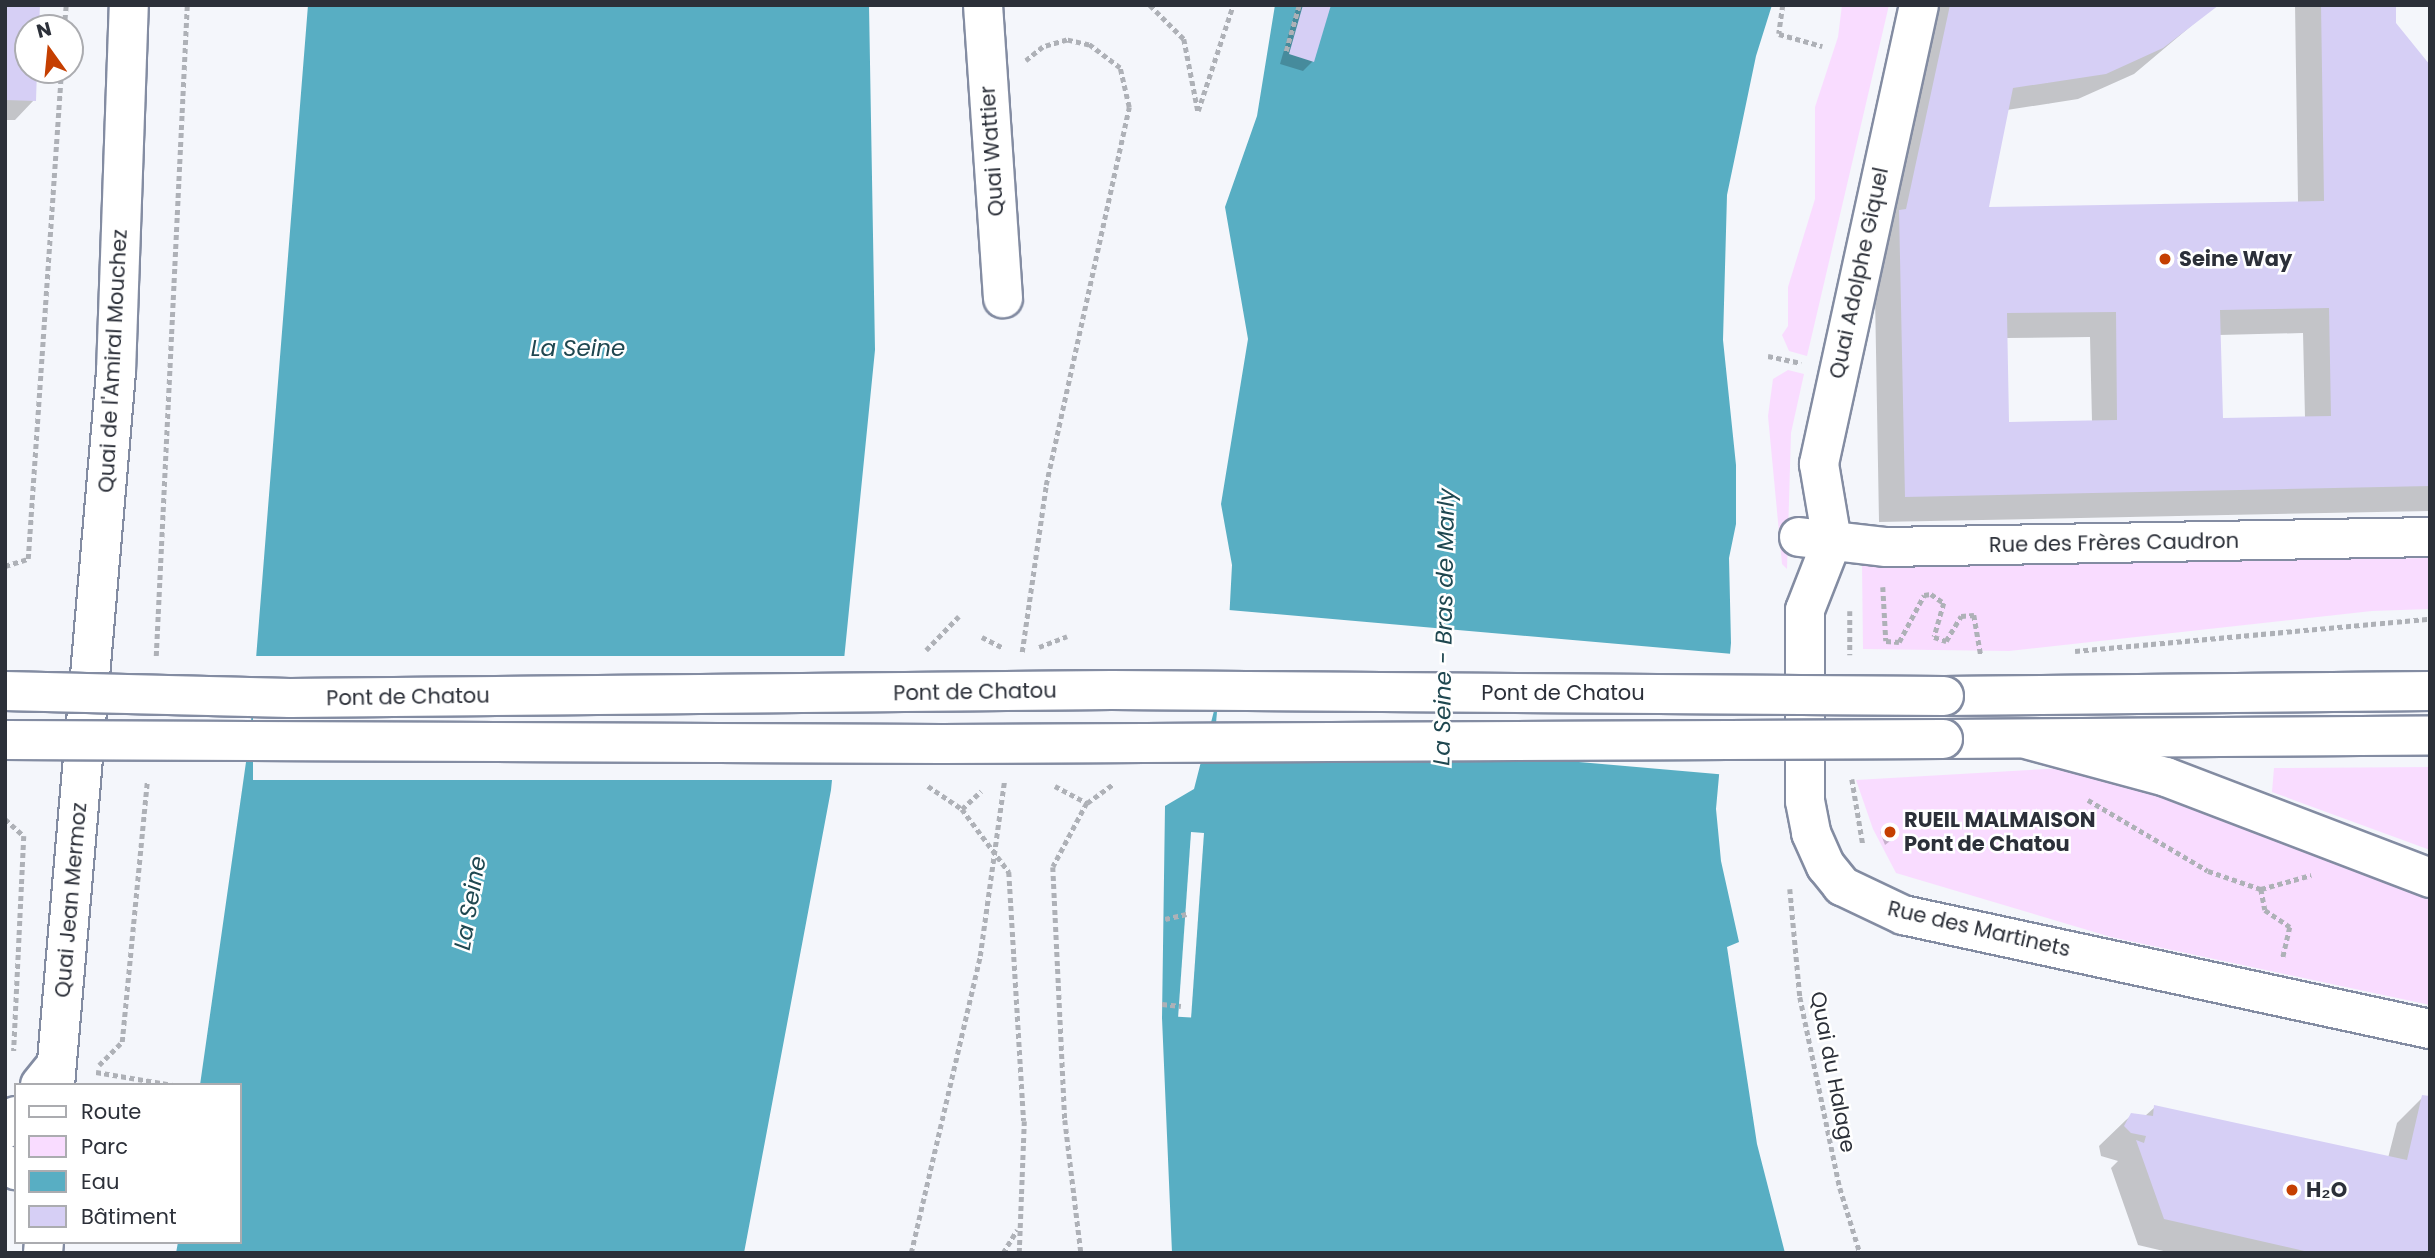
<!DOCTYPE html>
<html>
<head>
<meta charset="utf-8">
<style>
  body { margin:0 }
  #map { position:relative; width:2435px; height:1258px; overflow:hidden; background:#f4f6fb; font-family:Poppins,sans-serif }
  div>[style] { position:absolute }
  .green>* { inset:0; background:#f9dcff }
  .water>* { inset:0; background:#58aec3 }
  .pier>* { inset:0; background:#f4f6fb; transform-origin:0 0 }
  .shadow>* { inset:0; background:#0003 }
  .building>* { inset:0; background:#d6cff5 }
  .path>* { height:4.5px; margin-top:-2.25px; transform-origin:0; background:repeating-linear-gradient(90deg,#aeb1b7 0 5px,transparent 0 8.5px) }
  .roads { filter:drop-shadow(2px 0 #838ca2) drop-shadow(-2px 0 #838ca2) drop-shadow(0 2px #838ca2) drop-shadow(0 -2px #838ca2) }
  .street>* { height:38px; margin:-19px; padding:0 19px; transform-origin:19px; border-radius:19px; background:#fff }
  .secondary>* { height:38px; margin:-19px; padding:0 19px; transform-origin:19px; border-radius:19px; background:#fff }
  .primary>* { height:38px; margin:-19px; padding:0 19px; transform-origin:19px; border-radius:19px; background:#fff }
  .highway>* { height:38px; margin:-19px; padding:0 19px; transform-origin:19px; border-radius:19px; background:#fff }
  .path-bridge>* { height:4.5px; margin-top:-2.25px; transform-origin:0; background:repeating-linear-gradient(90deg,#aeb1b7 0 5px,transparent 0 8.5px) }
  .bridges { filter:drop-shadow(2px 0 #838ca2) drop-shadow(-2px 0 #838ca2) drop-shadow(0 2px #838ca2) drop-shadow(0 -2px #838ca2) }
  .primary-bridge>* { height:38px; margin:-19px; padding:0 19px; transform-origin:19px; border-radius:19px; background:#fff }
  .dots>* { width:19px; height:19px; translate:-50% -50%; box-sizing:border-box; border:4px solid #fff; border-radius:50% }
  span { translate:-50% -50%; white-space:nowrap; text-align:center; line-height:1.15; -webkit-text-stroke:5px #fff; paint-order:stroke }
  .street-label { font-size:21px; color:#2c3039 }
  .poi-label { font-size:21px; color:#2c3039; font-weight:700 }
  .left { translate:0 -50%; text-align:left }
  .water-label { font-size:23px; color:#1f4750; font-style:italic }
  .frame { position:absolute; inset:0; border:7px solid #2c3039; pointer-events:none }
  .legend { position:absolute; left:14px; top:1083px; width:228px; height:161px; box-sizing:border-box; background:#fff; border:2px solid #abacb0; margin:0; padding:9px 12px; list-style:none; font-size:21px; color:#2c3039 }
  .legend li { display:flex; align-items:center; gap:14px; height:35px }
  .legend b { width:35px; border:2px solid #abacb0 }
  .north { position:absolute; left:14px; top:14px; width:70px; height:70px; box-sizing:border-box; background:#fff; border:2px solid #abacb0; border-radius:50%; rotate:345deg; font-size:19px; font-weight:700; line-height:28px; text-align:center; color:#2c3039 }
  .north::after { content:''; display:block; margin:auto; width:24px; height:32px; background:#c53f01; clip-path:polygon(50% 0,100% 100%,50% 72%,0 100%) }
</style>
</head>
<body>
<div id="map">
  <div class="green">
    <i style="clip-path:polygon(1842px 5px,1889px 5px,1807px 356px,1789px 351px,1782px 335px,1788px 326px,1788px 287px,1815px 199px,1815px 107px,1838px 37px)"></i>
    <i style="clip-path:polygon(1788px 370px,1804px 374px,1791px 433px,1787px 569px,1782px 564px,1768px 416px,1773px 379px)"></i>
    <i style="clip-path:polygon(2430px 558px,2430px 609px,2372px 611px,2009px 651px,1863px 649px,1862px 565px)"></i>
    <i style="clip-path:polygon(2430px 767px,2430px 850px,2272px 792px,2274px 768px)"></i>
    <i style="clip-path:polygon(2063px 768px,2180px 794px,2430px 898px,2430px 1005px,2111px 937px,1896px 873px,1873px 829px,1856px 780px)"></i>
  </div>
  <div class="water">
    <i style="clip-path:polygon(308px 5px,869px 5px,875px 350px,831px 790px,744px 1253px,176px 1253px,178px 1242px,240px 1242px,240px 1085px,200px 1085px,250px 734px)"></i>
    <i style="clip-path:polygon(1275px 5px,1772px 5px,1756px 56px,1727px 195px,1723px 340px,1736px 465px,1736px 524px,1729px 558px,1731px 643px,1716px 809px,1721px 861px,1739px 942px,1727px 947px,1757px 1144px,1785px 1253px,1172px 1253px,1162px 1018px,1165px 806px,1194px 789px,1227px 660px,1232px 565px,1221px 504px,1248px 339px,1225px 207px,1257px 116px)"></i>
  </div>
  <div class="pier">
    <i style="left:1733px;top:654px;width:121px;height:509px;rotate:95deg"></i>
    <i style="left:253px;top:656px;width:595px;height:124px"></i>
    <i style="left:1204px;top:833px;width:185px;height:13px;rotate:94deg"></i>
  </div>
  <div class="shadow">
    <i style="clip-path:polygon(5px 5px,38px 28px,28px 28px,28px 70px,36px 70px,34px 100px,15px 120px,5px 120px)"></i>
    <i style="clip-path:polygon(1297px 5px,1329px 5px,1313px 61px,1303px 71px,1280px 64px)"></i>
    <i style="clip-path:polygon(evenodd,1940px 5px,2216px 5px,2134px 74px,2078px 99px,2007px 110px,1987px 209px,2298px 203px,2295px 5px,2394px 5px,2394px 24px,2430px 68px,2430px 511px,1879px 522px,1874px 238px,1918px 64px,1929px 53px,1940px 5px,2303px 333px,2305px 418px,2221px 420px,2219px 335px,2303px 333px,1940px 5px,2090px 337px,2092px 422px,2007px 423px,2006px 338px,2090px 337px)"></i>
    <i style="clip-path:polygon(1884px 827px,1894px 838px,1885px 845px,1880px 832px)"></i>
    <i style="clip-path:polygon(2423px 1097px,2430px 1253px,2172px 1253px,2138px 1245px,2111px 1168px,2118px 1161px,2101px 1156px,2099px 1146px,2126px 1120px,2133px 1114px,2145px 1116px,2155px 1107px,2388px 1158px,2397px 1123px)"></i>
  </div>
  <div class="building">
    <i style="clip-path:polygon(5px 5px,40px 5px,39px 28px,28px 28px,28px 70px,37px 70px,36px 101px,5px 100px)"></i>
    <i style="clip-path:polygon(1303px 5px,1331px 5px,1314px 62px,1289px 54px)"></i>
    <i style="clip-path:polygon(evenodd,1950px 5px,2219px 5px,2163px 48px,2106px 74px,2013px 88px,1989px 207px,2324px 201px,2321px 5px,2396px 5px,2396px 23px,2430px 65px,2430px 486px,1905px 497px,1899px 210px,1906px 209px,1950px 5px,2329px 308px,2331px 416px,2223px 418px,2220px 310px,2329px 308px,1950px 5px,2116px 312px,2117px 420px,2009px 422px,2007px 313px,2116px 312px)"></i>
    <i style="clip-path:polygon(1891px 824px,1896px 838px,1890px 842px,1883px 826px)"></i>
    <i style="clip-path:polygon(2422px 1095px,2430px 1096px,2430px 1253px,2313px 1253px,2164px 1219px,2136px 1140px,2144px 1143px,2146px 1136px,2131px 1133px,2124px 1126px,2131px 1113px,2153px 1116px,2154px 1105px,2407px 1160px)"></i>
  </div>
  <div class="path">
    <i style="left:1150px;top:5px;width:48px;rotate:45deg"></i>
    <i style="left:1184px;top:39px;width:73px;rotate:79deg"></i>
    <i style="left:1198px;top:111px;width:112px;rotate:-71.7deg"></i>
    <i style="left:1783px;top:5px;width:29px;rotate:98deg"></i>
    <i style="left:1779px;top:34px;width:45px;rotate:15.6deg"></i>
    <i style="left:64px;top:28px;width:23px;rotate:-85deg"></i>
    <i style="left:1286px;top:51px;width:48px;rotate:-74.2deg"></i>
    <i style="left:1768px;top:356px;width:34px;rotate:12deg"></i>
    <i style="left:5px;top:566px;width:24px;rotate:-17deg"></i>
    <i style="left:28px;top:559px;width:490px;rotate:-86.1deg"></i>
    <i style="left:1883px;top:587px;width:54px;rotate:86.8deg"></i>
    <i style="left:1886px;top:641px;width:13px;rotate:4deg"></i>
    <i style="left:1899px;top:642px;width:53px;rotate:-62deg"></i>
    <i style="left:1924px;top:595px;width:7px;rotate:-8deg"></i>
    <i style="left:1931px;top:594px;width:16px;rotate:35deg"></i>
    <i style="left:1944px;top:603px;width:35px;rotate:106deg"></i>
    <i style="left:1934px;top:637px;width:13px;rotate:18deg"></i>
    <i style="left:1946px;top:641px;width:29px;rotate:-59deg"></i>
    <i style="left:1961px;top:616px;width:13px;rotate:-4deg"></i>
    <i style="left:1974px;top:615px;width:42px;rotate:80.3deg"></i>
    <i style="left:1850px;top:611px;width:44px;rotate:90deg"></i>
    <i style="left:982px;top:637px;width:22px;rotate:27deg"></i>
    <i style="left:1039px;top:647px;width:30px;rotate:-21deg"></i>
    <i style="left:2075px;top:651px;width:356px;rotate:-5.2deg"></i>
    <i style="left:1022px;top:652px;width:169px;rotate:-81.8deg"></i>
    <i style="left:1046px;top:485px;width:387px;rotate:-77.6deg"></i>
    <i style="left:1129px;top:107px;width:40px;rotate:-103deg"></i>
    <i style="left:1120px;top:68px;width:39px;rotate:-143deg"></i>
    <i style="left:1089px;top:45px;width:23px;rotate:-167deg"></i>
    <i style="left:1067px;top:40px;width:25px;rotate:164deg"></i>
    <i style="left:1043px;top:47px;width:22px;rotate:141deg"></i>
    <i style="left:156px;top:656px;width:652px;rotate:-87.27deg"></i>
    <i style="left:1852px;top:779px;width:67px;rotate:80.5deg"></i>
    <i style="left:1055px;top:786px;width:36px;rotate:28deg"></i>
    <i style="left:1087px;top:803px;width:72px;rotate:118deg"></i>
    <i style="left:1053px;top:867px;width:253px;rotate:87.3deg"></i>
    <i style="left:1065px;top:1120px;width:134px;rotate:83.1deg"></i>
    <i style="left:2088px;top:800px;width:139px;rotate:30.6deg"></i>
    <i style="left:2208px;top:871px;width:56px;rotate:18.8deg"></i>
    <i style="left:2261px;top:889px;width:52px;rotate:-15.6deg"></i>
    <i style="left:962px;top:809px;width:26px;rotate:-43deg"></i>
    <i style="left:5px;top:819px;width:25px;rotate:42deg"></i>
    <i style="left:24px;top:836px;width:215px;rotate:92.7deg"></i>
    <i style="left:1790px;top:889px;width:108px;rotate:84.7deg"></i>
    <i style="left:1800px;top:997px;width:195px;rotate:78.2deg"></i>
    <i style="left:1840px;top:1188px;width:68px;rotate:72.9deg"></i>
    <i style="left:2261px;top:889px;width:21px;rotate:79deg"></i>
    <i style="left:2265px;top:910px;width:30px;rotate:34deg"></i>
    <i style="left:2290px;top:927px;width:32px;rotate:103deg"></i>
    <i style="left:1165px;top:919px;width:22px;rotate:-13deg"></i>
    <i style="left:1162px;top:1004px;width:19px;rotate:6deg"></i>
    <i style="left:99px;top:1065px;width:33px;rotate:-45deg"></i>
    <i style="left:122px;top:1042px;width:263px;rotate:-84.5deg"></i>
    <i style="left:96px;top:1072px;width:78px;rotate:9.6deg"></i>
    <i style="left:911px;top:1253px;width:305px;rotate:-76.9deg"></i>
    <i style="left:980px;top:956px;width:176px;rotate:-82.1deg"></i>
    <i style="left:1003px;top:1253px;width:27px;rotate:-59deg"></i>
    <i style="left:1019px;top:1253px;width:132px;rotate:-87.8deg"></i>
  </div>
  <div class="roads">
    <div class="street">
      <i style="left:983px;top:5px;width:294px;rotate:86.1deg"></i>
      <i style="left:1919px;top:5px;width:470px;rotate:102.3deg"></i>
      <i style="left:1819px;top:464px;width:78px;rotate:80.4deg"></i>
      <i style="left:1832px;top:541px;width:74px;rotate:111.4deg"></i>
      <i style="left:1805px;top:610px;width:191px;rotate:90deg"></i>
      <i style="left:1805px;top:801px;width:33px;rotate:79deg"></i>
      <i style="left:1811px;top:833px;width:36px;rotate:66deg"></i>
      <i style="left:1826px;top:866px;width:26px;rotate:51deg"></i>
      <i style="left:1842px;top:886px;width:68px;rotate:25.4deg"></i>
      <i style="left:1903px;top:915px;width:539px;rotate:12.21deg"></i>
      <i style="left:1799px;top:537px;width:88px;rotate:6.6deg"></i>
      <i style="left:1886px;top:547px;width:544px;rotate:-1.05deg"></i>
    </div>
    <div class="secondary">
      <i style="left:55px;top:1085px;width:716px;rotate:-85.11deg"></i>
      <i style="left:116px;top:372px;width:367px;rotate:-88deg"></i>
      <i style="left:43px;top:1253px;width:11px;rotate:-85deg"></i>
    </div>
    <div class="primary">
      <i style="left:1944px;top:696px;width:486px;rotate:-0.6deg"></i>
      <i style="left:1943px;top:739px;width:487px;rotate:-0.4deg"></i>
      <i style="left:40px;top:1085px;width:26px;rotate:-51deg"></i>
      <i style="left:5px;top:1129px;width:17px;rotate:-50deg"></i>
      <i style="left:5px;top:1164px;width:13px;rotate:29deg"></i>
    </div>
    <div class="highway">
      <i style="left:2029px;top:740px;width:142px;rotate:15.1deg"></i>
      <i style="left:2166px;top:777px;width:283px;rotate:20.9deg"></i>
    </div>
  </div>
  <div class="path-bridge">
    <i style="left:926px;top:650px;width:47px;rotate:-45.9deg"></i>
    <i style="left:928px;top:786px;width:41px;rotate:34.1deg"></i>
    <i style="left:962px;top:809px;width:79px;rotate:53.3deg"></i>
    <i style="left:1009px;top:872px;width:249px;rotate:86.6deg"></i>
    <i style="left:1087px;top:803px;width:31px;rotate:-36deg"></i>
  </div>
  <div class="bridges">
    <div class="primary-bridge">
      <i style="left:5px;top:691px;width:285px;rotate:1.4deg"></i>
      <i style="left:290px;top:698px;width:822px;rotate:-0.56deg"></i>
      <i style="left:1112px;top:690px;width:832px;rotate:0.41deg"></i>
      <i style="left:5px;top:740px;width:936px;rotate:0.24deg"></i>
      <i style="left:941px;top:744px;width:1002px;rotate:-0.29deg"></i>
    </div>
  </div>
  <div class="dots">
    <i style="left:2165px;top:259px;background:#c53f01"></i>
    <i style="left:1890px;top:832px;background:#c53f01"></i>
    <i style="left:2292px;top:1190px;background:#c53f01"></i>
  </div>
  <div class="street-label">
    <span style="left:992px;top:151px;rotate:-94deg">Quai Wattier</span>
    <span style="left:1859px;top:273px;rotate:-78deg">Quai Adolphe Giquel</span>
    <span style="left:113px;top:361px;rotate:-87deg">Quai de l'Amiral Mouchez</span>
    <span style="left:2114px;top:543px;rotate:-1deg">Rue des Frères Caudron</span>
    <span style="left:975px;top:692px;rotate:-1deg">Pont de Chatou</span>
    <span style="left:1563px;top:693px">Pont de Chatou</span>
    <span style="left:408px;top:697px;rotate:-1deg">Pont de Chatou</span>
    <span style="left:71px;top:900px;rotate:-85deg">Quai Jean Mermoz</span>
    <span style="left:1979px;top:929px;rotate:13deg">Rue des Martinets</span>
    <span style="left:1833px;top:1072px;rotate:79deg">Quai du Halage</span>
  </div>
  <div class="poi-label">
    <span class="left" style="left:2179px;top:259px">Seine Way</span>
    <span class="left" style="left:1904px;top:832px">RUEIL MALMAISON<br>Pont de Chatou</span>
    <span class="left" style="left:2306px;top:1190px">H₂O</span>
  </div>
  <div class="water-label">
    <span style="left:578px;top:348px">La Seine</span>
    <span style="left:1444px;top:627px;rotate:-89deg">La Seine - Bras de Marly</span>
    <span style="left:470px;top:903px;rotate:-80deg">La Seine</span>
  </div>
  <div class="frame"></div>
  <ul class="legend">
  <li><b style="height:9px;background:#fff"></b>Route</li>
  <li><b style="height:19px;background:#f9dcff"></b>Parc</li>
  <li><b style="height:19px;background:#58aec3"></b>Eau</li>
  <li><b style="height:19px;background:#d6cff5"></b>Bâtiment</li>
  </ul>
  <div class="north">N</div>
</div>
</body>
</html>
